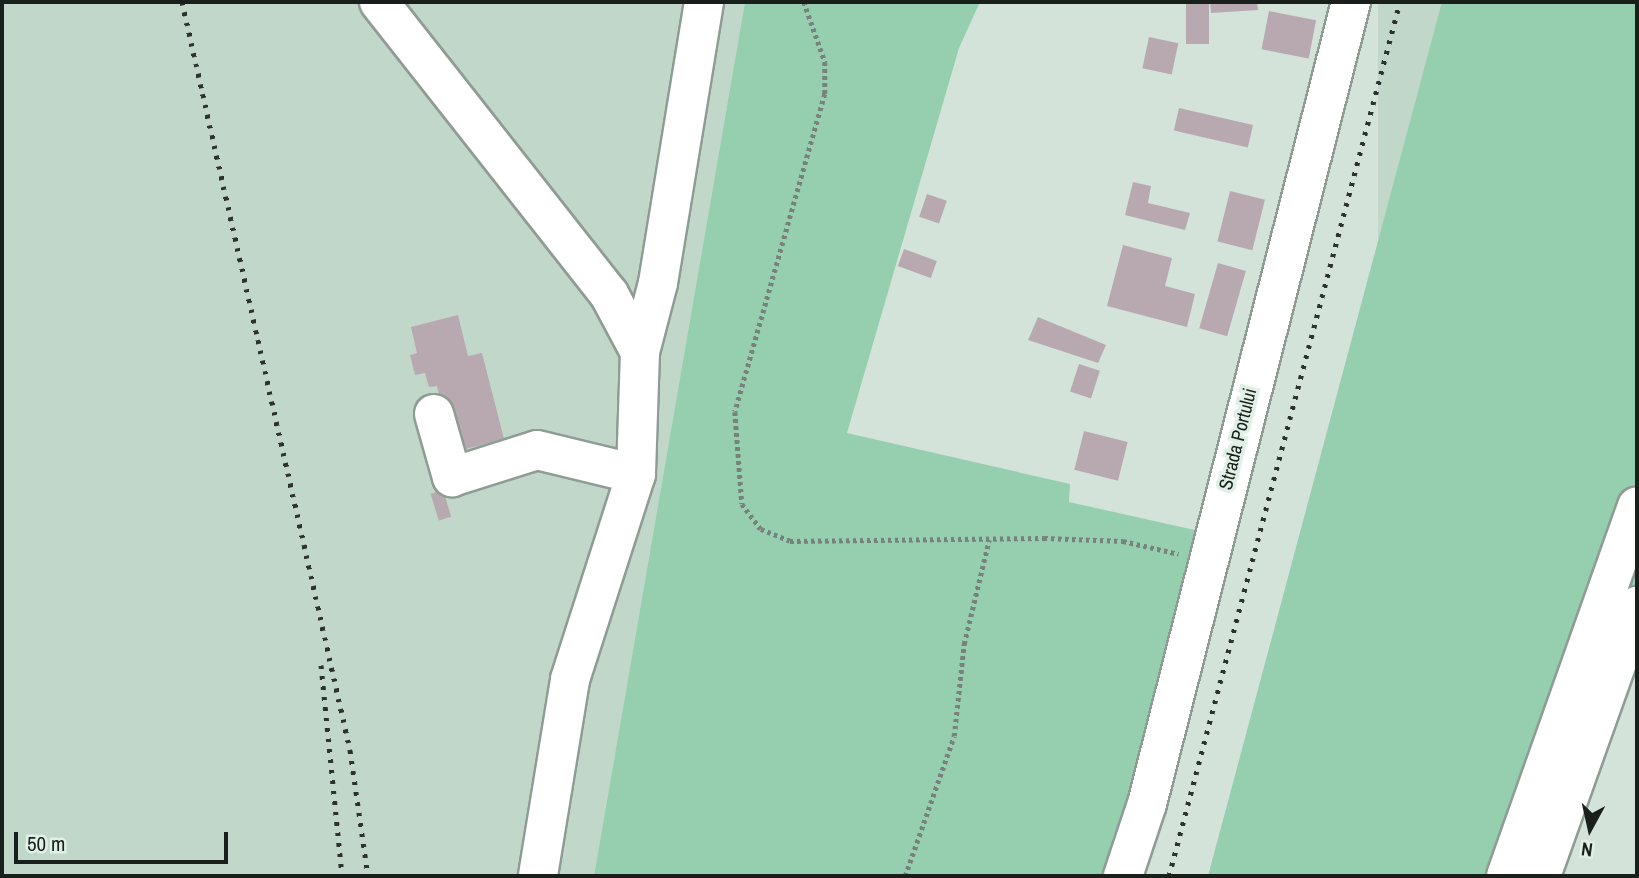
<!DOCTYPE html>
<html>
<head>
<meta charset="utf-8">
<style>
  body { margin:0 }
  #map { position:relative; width:1639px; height:878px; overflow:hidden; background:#d3e3da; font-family:"Archivo Narrow",sans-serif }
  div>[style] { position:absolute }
  .built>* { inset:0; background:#c1d7ca; transform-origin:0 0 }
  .green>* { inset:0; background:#95cfaf }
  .building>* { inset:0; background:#b8a9b1; transform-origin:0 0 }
  .path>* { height:4.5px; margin-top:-2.25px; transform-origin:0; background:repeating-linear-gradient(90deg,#77827b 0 3.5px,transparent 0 7px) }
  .roads { filter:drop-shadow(2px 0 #8e9c94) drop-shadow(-2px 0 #8e9c94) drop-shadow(0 2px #8e9c94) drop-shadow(0 -2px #8e9c94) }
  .minor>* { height:38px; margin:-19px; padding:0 19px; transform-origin:19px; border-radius:19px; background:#fff }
  .rail>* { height:5px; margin-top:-2.5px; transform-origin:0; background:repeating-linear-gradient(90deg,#2c332f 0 3.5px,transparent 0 10.5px) }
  span { translate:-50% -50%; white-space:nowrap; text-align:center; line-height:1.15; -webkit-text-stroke:7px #e0f0e7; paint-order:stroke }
  .street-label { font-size:19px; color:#191f1b }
  .frame { position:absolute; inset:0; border:4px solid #191f1b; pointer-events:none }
  .north { position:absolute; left:1555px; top:794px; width:70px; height:70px; -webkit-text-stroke:5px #e0f0e7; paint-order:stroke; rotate:188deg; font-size:19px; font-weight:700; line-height:28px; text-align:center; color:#191f1b }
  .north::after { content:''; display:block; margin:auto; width:24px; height:32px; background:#191f1b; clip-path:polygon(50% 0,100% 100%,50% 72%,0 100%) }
  .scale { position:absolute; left:14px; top:832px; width:214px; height:32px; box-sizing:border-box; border:4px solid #191f1b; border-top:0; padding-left:9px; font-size:21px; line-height:24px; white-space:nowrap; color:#191f1b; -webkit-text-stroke:5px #e0f0e7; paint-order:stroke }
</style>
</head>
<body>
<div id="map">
  <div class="built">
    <i style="clip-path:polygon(2px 2px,745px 2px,594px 876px,2px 876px)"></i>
    <i style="left:1378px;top:2px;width:64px;height:905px"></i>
  </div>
  <div class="green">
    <i style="clip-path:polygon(745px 2px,980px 2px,959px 48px,847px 433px,1070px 484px,1069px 502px,1235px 539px,1145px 876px,594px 876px)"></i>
    <i style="clip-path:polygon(1442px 2px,1637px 2px,1637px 670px,1559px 876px,1208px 876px)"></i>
  </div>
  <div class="building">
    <i style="left:1186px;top:2px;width:23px;height:42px"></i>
    <i style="clip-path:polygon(1210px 2px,1257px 2px,1258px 10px,1211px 13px)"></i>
    <i style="left:1269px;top:11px;width:48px;height:39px;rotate:11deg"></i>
    <i style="left:1149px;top:37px;width:30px;height:32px;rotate:12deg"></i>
    <i style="left:1179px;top:108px;width:76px;height:23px;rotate:13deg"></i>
    <i style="clip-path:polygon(1133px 182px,1151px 186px,1148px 203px,1190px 213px,1185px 230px,1125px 215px)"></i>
    <i style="left:1230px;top:191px;width:36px;height:52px;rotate:14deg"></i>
    <i style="left:927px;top:194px;width:21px;height:24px;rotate:19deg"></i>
    <i style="clip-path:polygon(1123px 245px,1172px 258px,1165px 286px,1195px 294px,1187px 327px,1107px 306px)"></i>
    <i style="left:904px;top:249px;width:35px;height:18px;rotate:20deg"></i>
    <i style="left:1218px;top:263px;width:29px;height:68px;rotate:16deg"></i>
    <i style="clip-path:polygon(458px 315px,468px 356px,482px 353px,504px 439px,454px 452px,437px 386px,429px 387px,425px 373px,415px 375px,410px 355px,417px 353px,411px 327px)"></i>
    <i style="clip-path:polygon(1038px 317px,1106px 345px,1098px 363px,1028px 340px)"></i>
    <i style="left:1079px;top:364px;width:22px;height:29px;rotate:18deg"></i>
    <i style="left:1084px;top:431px;width:45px;height:40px;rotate:14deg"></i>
    <i style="left:443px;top:490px;width:28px;height:13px;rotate:73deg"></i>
  </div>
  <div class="path">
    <i style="left:804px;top:2px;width:64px;rotate:70.7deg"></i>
    <i style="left:825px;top:62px;width:32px;rotate:90deg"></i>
    <i style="left:825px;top:94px;width:330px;rotate:105.8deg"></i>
    <i style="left:735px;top:412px;width:92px;rotate:85.6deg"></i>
    <i style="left:742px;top:504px;width:31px;rotate:53deg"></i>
    <i style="left:761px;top:529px;width:31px;rotate:22deg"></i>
    <i style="left:790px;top:541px;width:254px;rotate:-0.7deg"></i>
    <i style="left:1044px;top:538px;width:79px;rotate:2.2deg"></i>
    <i style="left:1123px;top:541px;width:57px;rotate:13.1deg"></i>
    <i style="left:905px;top:876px;width:148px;rotate:-70.7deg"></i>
    <i style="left:954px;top:736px;width:93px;rotate:-83.8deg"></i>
    <i style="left:964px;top:644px;width:107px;rotate:-76.5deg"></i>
  </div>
  <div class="roads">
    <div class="minor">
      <i style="left:379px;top:2px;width:372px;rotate:51.8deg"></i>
      <i style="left:609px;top:294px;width:66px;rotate:61.9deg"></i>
      <i style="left:640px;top:352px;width:122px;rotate:91.9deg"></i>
      <i style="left:636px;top:474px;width:216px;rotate:107.8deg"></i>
      <i style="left:570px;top:680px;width:199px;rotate:99.3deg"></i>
      <i style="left:640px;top:352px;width:71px;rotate:-75.4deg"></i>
      <i style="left:658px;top:283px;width:285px;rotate:-80.7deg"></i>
      <i style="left:434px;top:414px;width:66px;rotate:74.1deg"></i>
      <i style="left:452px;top:477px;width:89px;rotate:-17.6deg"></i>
      <i style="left:537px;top:450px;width:102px;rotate:13.6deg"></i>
      <i style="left:1123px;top:876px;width:76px;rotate:-71.6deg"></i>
      <i style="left:1147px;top:804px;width:828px;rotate:-75.73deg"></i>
      <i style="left:1506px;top:876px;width:392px;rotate:-70.5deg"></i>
      <i style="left:1541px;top:876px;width:287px;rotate:-70.4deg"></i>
    </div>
  </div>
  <div class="rail">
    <i style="left:182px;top:2px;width:767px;rotate:77.34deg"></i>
    <i style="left:350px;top:750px;width:127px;rotate:81.9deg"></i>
    <i style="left:321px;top:665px;width:212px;rotate:84.3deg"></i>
    <i style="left:1169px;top:876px;width:904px;rotate:-75.2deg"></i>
  </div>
  <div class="street-label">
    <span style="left:1238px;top:439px;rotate:-76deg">Strada Portului</span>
  </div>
  <div class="frame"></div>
  <div class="north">N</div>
  <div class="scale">50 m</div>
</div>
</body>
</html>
